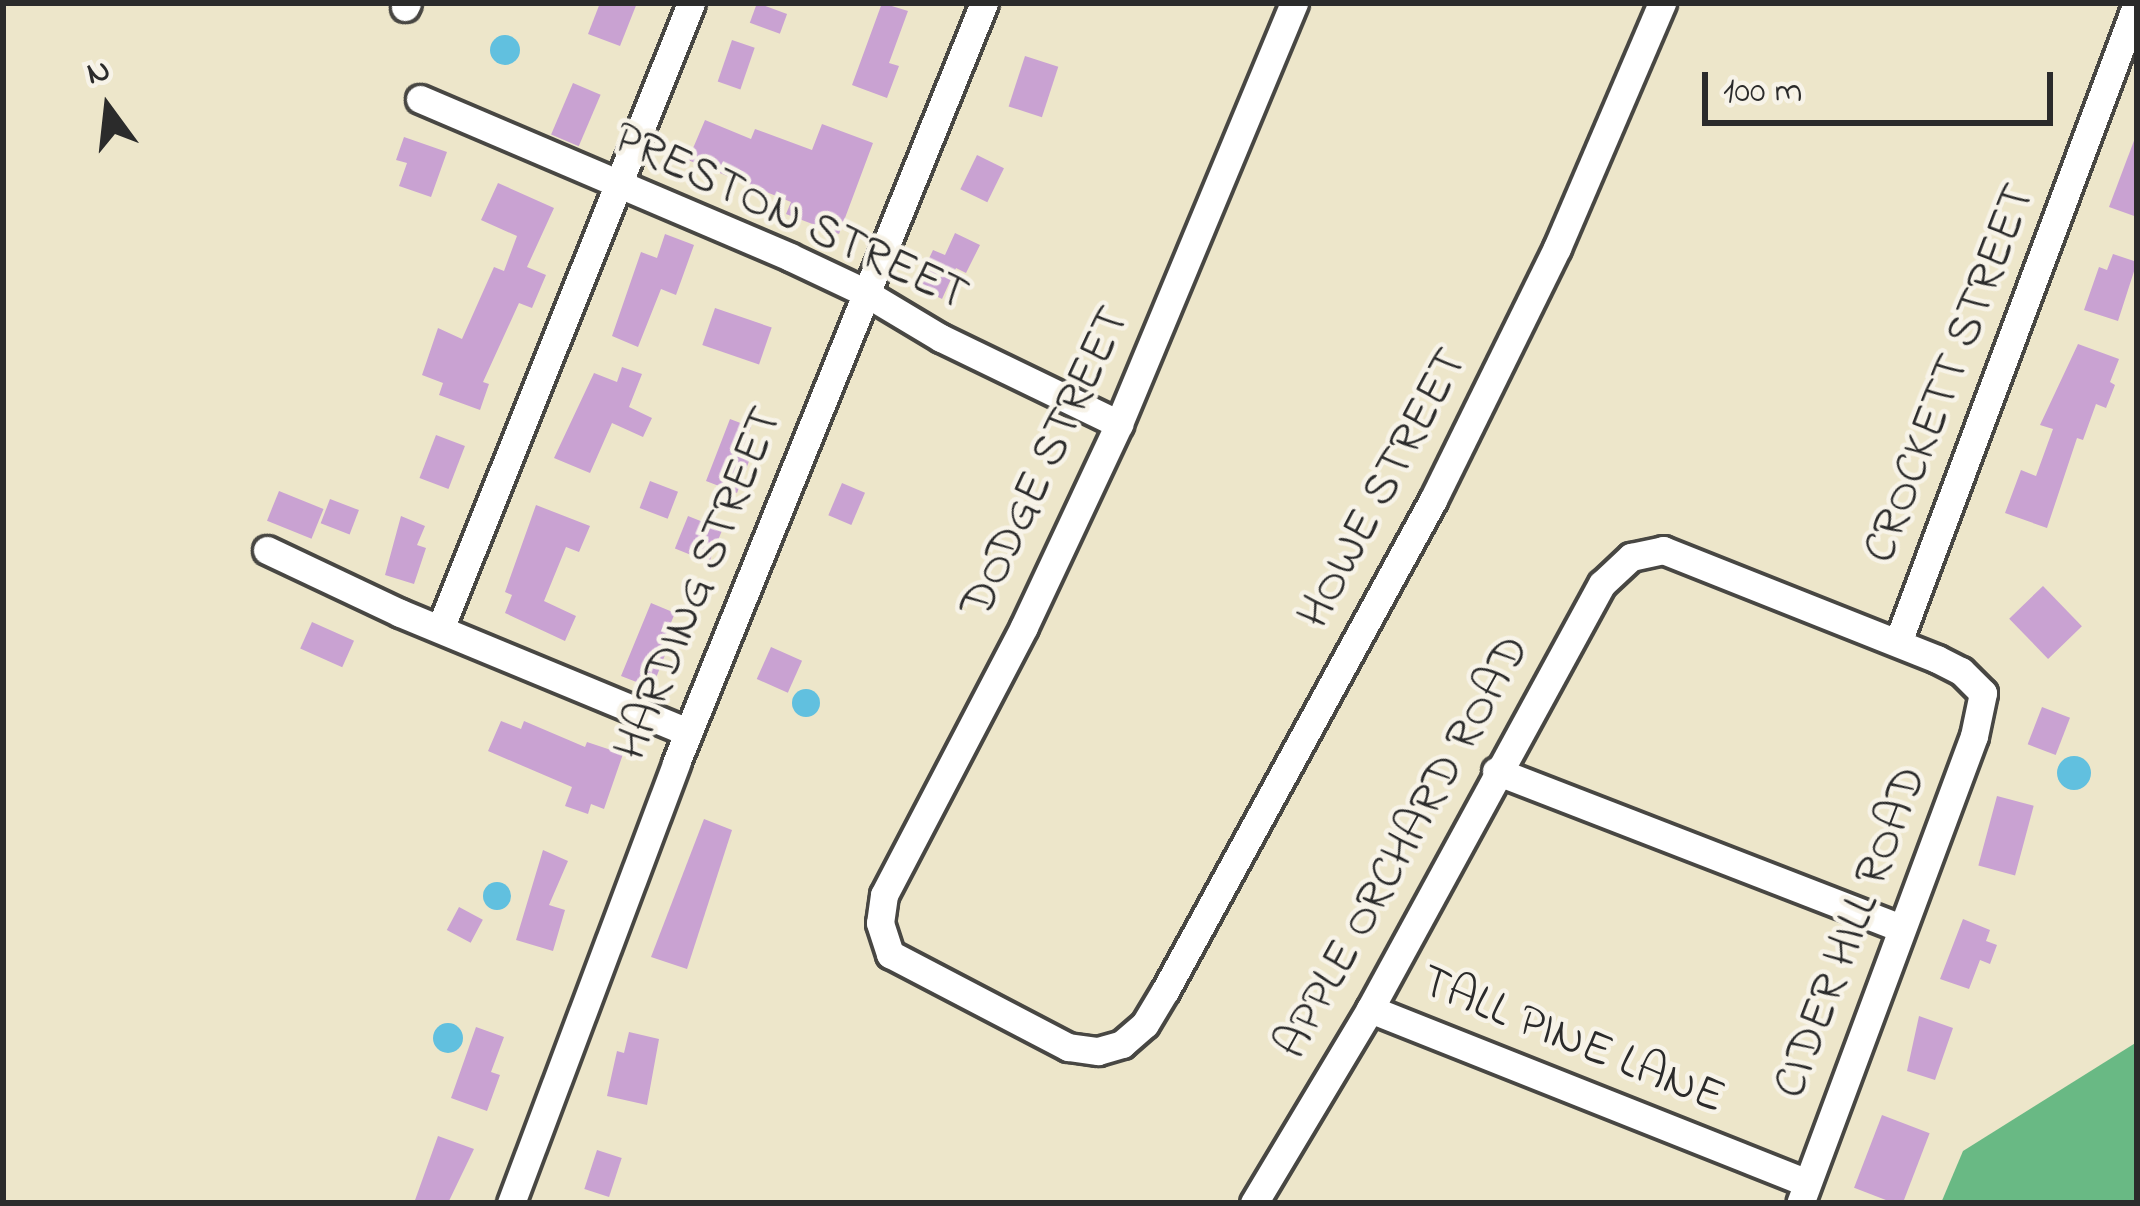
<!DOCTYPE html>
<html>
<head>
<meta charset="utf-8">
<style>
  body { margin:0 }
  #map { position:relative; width:2140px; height:1206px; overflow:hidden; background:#ede6ca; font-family:"Indie Flower",sans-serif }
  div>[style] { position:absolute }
  .forest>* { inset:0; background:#69b984 }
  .water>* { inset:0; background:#61c0df }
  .round { border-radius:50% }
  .building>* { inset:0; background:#c9a2d2; transform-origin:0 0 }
  .roads { filter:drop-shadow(3px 0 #484743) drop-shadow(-3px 0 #484743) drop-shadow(0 3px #484743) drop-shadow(0 -3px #484743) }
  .minor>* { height:27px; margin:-13.5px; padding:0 13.5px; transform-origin:13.5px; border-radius:13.5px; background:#fff }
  span { translate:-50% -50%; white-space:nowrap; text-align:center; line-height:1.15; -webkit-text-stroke:9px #f7f3e8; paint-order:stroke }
  .street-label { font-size:48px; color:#2b2b2b }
  .frame { position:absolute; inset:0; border:6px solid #2b2b2b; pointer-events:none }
  .north { position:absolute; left:48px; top:48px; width:120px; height:120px; -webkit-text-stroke:9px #f7f3e8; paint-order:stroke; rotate:345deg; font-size:33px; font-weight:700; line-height:48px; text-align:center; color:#2b2b2b }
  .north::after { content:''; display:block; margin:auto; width:42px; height:54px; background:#2b2b2b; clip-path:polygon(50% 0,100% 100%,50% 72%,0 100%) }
  .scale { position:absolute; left:1702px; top:72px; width:351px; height:54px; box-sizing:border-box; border:6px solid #2b2b2b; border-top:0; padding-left:15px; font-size:36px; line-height:42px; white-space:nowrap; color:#2b2b2b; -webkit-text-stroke:9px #f7f3e8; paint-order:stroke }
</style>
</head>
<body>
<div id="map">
  <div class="forest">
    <i style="clip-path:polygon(2137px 1042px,2137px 1203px,1941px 1203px,1963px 1151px)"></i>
  </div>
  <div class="water">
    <i class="round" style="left:490px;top:35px;width:30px;height:30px"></i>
    <i class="round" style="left:792px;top:689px;width:28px;height:28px"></i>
    <i class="round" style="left:2057px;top:756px;width:34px;height:34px"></i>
    <i class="round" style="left:483px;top:882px;width:28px;height:28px"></i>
    <i class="round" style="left:433px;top:1023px;width:30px;height:30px"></i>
  </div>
  <div class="building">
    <i style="clip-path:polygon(600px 3px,637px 3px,620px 46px,588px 34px)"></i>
    <i style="left:757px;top:3px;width:32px;height:21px;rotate:20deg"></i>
    <i style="clip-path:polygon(882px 3px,908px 11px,889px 63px,899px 66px,887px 98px,852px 85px)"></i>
    <i style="left:732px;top:40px;width:24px;height:44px;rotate:19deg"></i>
    <i style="left:1025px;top:56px;width:35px;height:53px;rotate:18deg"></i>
    <i style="left:573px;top:83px;width:30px;height:56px;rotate:23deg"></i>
    <i style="clip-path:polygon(705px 120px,751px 139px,755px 129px,812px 150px,822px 124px,873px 143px,839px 234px,786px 214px,791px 202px,688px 160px)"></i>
    <i style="clip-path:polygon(404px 137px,447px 152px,431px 197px,399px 186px,407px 163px,396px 160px)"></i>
    <i style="clip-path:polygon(2135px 138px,2137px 138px,2137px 217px,2109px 207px)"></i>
    <i style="left:977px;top:155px;width:30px;height:38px;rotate:26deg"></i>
    <i style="clip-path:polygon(498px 183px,554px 208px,527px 267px,546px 275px,532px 308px,519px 303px,483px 382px,489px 384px,480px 410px,439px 395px,443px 383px,422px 375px,438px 328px,462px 339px,494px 267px,504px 271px,517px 236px,481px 220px)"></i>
    <i style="clip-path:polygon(955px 233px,980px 245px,966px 273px,956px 268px,942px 299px,916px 286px,933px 250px,945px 255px)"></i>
    <i style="clip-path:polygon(665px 234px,694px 245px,676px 295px,661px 289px,638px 347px,612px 336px,641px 252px,657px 258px)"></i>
    <i style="clip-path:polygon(2113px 254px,2137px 262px,2118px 321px,2084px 310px,2099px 267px,2107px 270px)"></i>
    <i style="left:715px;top:308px;width:60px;height:39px;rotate:19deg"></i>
    <i style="clip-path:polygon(2078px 344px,2119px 359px,2110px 382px,2115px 385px,2106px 408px,2096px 404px,2083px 440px,2077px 438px,2047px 528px,2005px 513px,2021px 470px,2036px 476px,2053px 429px,2040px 425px)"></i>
    <i style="clip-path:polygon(622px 367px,642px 374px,629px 407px,652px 418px,643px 437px,612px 423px,590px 473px,554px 458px,594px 373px,617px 382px)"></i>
    <i style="clip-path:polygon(730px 419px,751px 427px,741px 452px,751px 456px,737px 493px,706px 481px)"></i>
    <i style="left:436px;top:435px;width:31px;height:46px;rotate:21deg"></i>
    <i style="left:650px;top:481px;width:30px;height:29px;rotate:21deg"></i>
    <i style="left:842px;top:483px;width:25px;height:35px;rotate:23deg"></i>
    <i style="left:279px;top:491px;width:48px;height:32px;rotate:22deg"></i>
    <i style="left:330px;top:499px;width:31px;height:26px;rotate:21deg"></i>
    <i style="clip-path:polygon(536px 505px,590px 526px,579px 552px,566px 547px,544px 601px,576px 616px,565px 641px,505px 613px,512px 595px,505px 592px)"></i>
    <i style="clip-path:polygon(401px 516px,425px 526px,417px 545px,426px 548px,414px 584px,385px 575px)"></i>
    <i style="left:688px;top:516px;width:37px;height:35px;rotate:22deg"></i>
    <i style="left:2043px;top:586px;width:56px;height:47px;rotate:46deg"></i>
    <i style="clip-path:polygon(651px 603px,675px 613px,665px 637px,671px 640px,652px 688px,621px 676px)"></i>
    <i style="left:312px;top:622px;width:46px;height:29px;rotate:24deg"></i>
    <i style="left:771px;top:647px;width:34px;height:35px;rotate:24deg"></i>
    <i style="left:2042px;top:707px;width:30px;height:40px;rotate:21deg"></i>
    <i style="clip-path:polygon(501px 721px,521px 729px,524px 721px,585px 747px,587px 742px,623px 754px,604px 809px,591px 804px,588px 814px,565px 806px,572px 787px,488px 751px)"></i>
    <i style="left:1997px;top:796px;width:38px;height:72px;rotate:15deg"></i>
    <i style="clip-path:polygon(704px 819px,732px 830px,687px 969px,651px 957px)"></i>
    <i style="clip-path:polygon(543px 850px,568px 861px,549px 905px,565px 910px,553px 951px,516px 940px)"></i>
    <i style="left:459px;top:907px;width:27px;height:26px;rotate:28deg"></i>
    <i style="clip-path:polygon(1963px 919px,1990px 930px,1986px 941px,1997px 945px,1990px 964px,1980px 960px,1969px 989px,1940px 979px)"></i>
    <i style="clip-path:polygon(1919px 1016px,1953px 1028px,1935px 1080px,1907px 1071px)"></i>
    <i style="clip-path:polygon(476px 1027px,504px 1037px,491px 1072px,500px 1075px,487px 1111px,451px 1098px)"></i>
    <i style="clip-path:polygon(629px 1032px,659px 1039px,647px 1105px,607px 1096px,617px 1051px,624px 1053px)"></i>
    <i style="left:1882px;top:1115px;width:51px;height:78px;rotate:21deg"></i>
    <i style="clip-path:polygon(438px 1136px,474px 1149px,448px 1203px,414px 1203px)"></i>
    <i style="left:597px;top:1150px;width:26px;height:41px;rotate:18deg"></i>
  </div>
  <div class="roads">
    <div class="minor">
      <i style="left:1294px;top:3px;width:456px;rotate:112.6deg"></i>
      <i style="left:1119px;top:424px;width:224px;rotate:115.1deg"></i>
      <i style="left:1024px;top:627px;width:302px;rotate:117.6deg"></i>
      <i style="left:884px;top:895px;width:28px;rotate:98deg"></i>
      <i style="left:880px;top:923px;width:33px;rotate:72deg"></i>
      <i style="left:890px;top:954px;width:201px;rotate:27.6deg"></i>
      <i style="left:1068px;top:1047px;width:30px;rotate:8deg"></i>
      <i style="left:1098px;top:1051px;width:25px;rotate:-16deg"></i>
      <i style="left:1122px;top:1044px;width:30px;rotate:-41deg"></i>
      <i style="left:1145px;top:1024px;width:39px;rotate:-59deg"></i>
      <i style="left:1165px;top:991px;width:559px;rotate:-61.37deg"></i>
      <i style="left:1433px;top:500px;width:281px;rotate:-63.8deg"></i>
      <i style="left:1557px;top:248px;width:267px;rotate:-66.8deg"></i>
      <i style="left:405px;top:7px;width:4px;rotate:-63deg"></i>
      <i style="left:420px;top:99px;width:402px;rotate:23.1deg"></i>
      <i style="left:790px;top:257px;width:82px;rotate:25.3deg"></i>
      <i style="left:864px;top:292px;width:90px;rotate:30.9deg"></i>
      <i style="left:941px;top:338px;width:198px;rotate:25.8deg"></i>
      <i style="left:267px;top:550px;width:147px;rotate:25.3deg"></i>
      <i style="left:400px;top:613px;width:312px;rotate:22.5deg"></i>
      <i style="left:440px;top:629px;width:674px;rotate:-68.15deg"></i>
      <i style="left:1898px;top:642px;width:682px;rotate:-69.49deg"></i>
      <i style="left:1496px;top:771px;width:432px;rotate:21.2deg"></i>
      <i style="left:1370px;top:1009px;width:470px;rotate:21.7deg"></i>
      <i style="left:511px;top:1203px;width:470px;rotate:-69.4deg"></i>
      <i style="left:676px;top:763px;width:820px;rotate:-67.94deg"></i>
      <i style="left:1254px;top:1203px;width:226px;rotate:-59.1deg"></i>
      <i style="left:1370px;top:1009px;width:484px;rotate:-61.4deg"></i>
      <i style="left:1602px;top:584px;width:40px;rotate:-43deg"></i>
      <i style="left:1631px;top:557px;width:33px;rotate:-12deg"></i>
      <i style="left:1663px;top:550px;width:295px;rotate:21.7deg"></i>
      <i style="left:1937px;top:659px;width:27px;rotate:27deg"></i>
      <i style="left:1961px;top:671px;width:31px;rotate:45deg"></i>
      <i style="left:1983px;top:693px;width:44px;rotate:101.8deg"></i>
      <i style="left:1974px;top:736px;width:498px;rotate:110.4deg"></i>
    </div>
  </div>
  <div class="street-label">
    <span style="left:790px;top:218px;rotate:25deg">PRESTON STREET</span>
    <span style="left:1951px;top:374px;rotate:-69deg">CROCKETT STREET</span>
    <span style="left:1047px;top:463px;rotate:-65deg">DODGE STREET</span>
    <span style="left:1384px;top:489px;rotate:-62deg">HOWE STREET</span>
    <span style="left:700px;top:584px;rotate:-68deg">HARDING STREET</span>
    <span style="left:1404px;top:848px;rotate:-61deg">APPLE ORCHARD ROAD</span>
    <span style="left:1852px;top:933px;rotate:-69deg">CIDER HILL ROAD</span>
    <span style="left:1572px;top:1041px;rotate:22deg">TALL PINE LANE</span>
  </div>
  <div class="frame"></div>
  <div class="north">N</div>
  <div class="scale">100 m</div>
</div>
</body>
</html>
